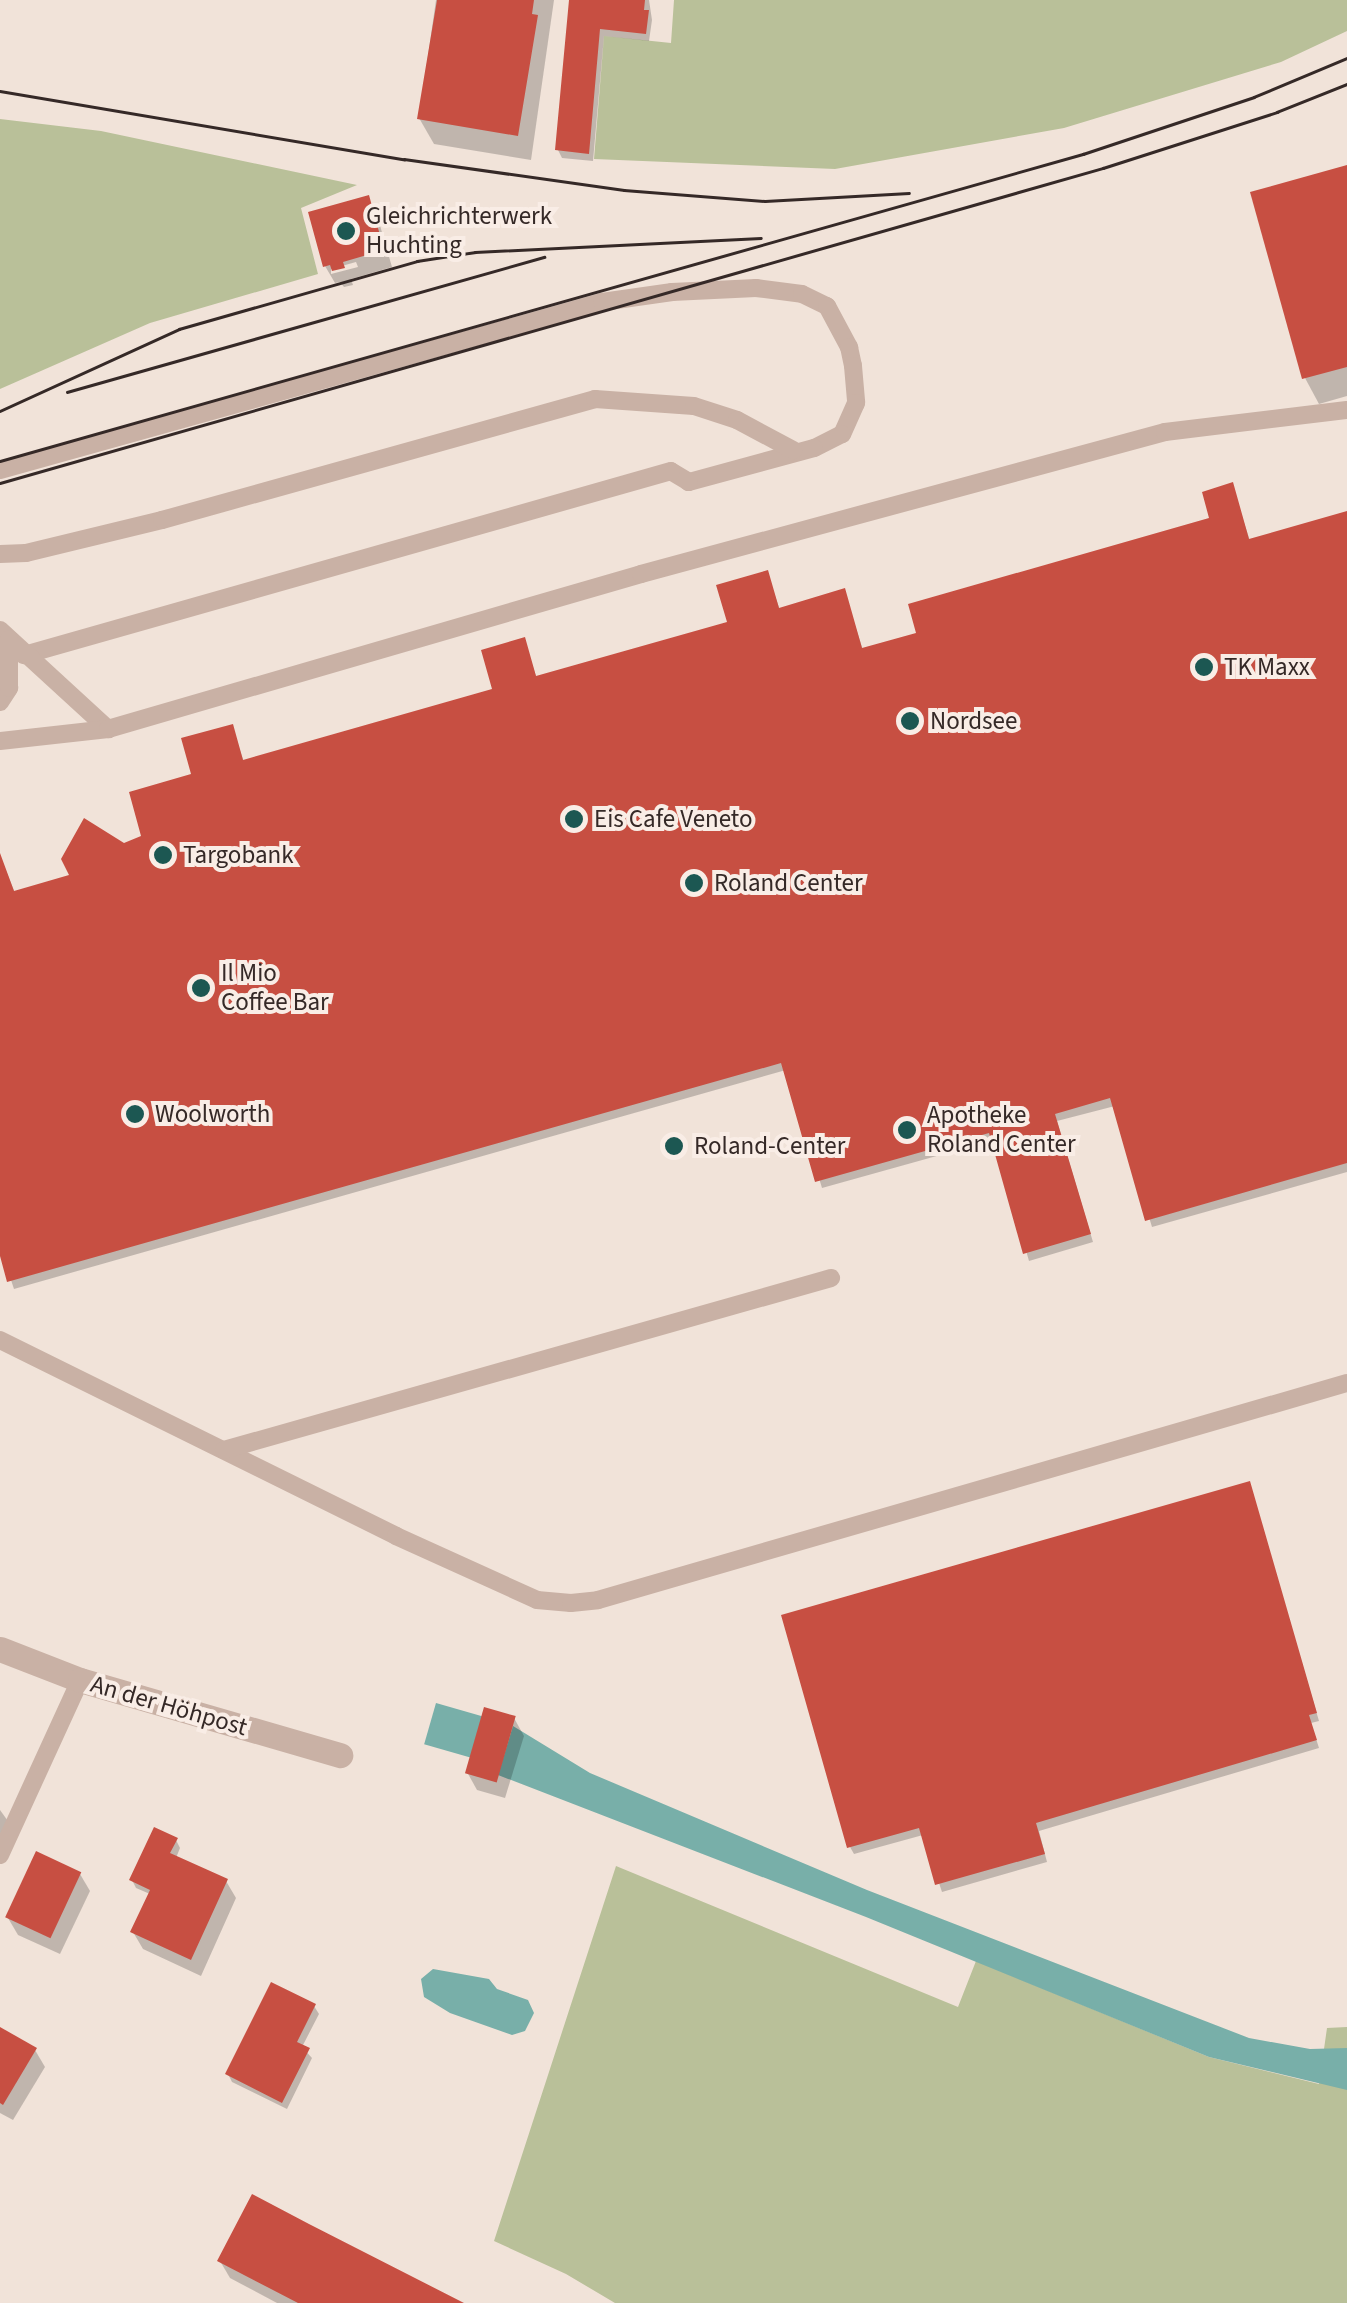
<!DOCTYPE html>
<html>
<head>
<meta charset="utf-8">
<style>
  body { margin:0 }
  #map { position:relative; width:1347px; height:2303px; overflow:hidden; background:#f1e3d9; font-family:"Source Sans 3",sans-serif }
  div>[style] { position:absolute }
  .green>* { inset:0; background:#b9c099 }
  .water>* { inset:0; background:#78afa9; transform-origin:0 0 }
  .shadow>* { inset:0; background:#0003 }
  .building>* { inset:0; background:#c74f42; transform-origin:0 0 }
  .lane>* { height:18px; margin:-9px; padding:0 9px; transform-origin:9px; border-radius:9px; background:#c9b1a5 }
  .street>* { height:25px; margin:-12.5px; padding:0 12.5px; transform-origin:12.5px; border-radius:12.5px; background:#c9b1a5 }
  .tram>* { height:2.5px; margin:-1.25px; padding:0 1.25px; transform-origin:1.25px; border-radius:1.25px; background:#352927 }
  .dots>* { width:28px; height:28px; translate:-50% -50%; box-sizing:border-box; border:5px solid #f9ede6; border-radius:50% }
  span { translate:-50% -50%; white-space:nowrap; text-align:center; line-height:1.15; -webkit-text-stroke:8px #f9ede6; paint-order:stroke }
  .poi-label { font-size:25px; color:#352927 }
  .left { translate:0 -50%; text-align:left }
  .street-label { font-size:25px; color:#352927 }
</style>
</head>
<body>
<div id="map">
  <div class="green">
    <i style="clip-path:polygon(674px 0,1347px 0,1347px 31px,1281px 62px,1064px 128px,835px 169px,594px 159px,604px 36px,671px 43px)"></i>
    <i style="clip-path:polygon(0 119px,101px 131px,357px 185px,301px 208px,318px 274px,150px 323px,0 389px)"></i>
    <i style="clip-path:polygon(616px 1866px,958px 2007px,976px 1961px,1209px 2057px,1319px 2084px,1327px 2028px,1347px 2027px,1347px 2303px,615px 2303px,566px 2274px,494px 2241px)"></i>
  </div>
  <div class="water">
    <i style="left:436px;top:1703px;width:48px;height:43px;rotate:16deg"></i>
    <i style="clip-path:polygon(513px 1726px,590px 1773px,867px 1890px,1249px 2038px,1310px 2049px,1347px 2048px,1347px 2090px,1209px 2057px,866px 1917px,498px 1775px)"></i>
    <i style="clip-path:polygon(433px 1969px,489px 1979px,497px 1989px,528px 2000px,534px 2013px,525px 2031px,512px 2035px,450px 2013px,424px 1997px,421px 1979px)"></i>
  </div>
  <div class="shadow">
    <i style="clip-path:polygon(436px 0,554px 0,531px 160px,434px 144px,419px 118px)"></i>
    <i style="clip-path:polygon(572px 0,649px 0,652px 20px,649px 41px,604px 36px,593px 161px,562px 158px,558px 150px)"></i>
    <i style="clip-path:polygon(1347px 167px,1347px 396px,1319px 404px,1305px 378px,1253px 193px)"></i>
    <i style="clip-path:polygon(evenodd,368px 198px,377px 215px,392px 267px,351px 279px,353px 285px,344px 287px,340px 282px,335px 283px,325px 266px,311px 213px,368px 198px,356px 262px,358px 267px,331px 274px,331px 269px,356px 262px)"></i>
    <i style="clip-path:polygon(1232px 485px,1250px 541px,1347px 513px,1347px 1172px,1152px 1227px,1115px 1106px,1057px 1121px,1093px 1242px,1029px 1261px,994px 1140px,822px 1188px,786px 1070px,14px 1289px,0 1247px,0 856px,15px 893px,73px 877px,145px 838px,232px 727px,244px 762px,495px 690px,524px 640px,537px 679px,730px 624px,767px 573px,780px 610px,844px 591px,863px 650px,919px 635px,1213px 520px)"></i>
    <i style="clip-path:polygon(1249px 1484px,1319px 1721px,1311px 1723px,1319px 1748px,1039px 1831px,1047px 1862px,942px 1892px,923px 1835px,854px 1854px,850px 1847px)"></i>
    <i style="clip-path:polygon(514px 1718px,524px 1736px,505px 1798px,477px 1790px,467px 1772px)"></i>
    <i style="clip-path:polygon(0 1810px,13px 1828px,0 1855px)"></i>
    <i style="clip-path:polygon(176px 1840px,180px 1848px,176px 1858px,226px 1881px,236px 1898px,201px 1976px,143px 1949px,133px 1932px,150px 1894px,136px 1888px,132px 1880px)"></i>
    <i style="clip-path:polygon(80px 1874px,90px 1891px,60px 1954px,18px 1935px,8px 1918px)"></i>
    <i style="clip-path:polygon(314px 2006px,319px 2014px,302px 2047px,312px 2058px,287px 2109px,232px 2082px,228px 2074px)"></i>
    <i style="clip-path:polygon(0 2030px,35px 2050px,45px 2067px,13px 2120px,0 2113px)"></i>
    <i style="clip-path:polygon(220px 2261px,458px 2303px,277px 2303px,230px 2278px)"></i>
  </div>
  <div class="building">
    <i style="clip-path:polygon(437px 0,534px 0,532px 14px,538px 15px,518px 136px,417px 119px)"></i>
    <i style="clip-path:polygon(569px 0,645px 0,644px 10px,649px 10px,646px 34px,600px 29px,589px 154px,555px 150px)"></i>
    <i style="clip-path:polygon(1347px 165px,1347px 367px,1302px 379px,1250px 192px)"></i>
    <i style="clip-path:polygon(369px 195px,384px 250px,343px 262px,345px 268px,332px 271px,330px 265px,323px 267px,308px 212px)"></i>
    <i style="clip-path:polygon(1233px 482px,1249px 539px,1347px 511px,1347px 1163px,1145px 1221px,1110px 1098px,1055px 1114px,1091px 1234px,1023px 1254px,989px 1133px,815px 1182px,781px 1063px,7px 1282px,0 1256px,0 853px,14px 891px,69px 875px,61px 859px,84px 818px,124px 843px,141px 836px,129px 792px,191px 774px,181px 738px,233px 724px,243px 760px,492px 689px,481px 650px,525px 637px,536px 676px,727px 622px,716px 585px,768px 570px,779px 608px,845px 588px,862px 648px,916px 633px,908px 604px,1209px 518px,1202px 492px)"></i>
    <i style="clip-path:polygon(1250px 1481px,1317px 1713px,1309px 1715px,1317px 1740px,1036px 1823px,1045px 1854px,935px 1885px,919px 1828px,847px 1848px,781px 1615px)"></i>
    <i style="left:484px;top:1707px;width:33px;height:69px;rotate:16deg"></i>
    <i style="clip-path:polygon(154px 1827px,178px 1838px,170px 1853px,228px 1879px,191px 1960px,130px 1932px,150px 1890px,129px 1880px)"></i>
    <i style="left:36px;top:1851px;width:50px;height:73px;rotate:25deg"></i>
    <i style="clip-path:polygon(271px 1982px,316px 2004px,297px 2042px,310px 2048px,282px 2103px,225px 2074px)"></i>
    <i style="clip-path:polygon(0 2027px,37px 2048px,3px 2105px,0 2103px)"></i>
    <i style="clip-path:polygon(252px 2194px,309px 2224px,464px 2303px,298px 2303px,217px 2261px)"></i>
  </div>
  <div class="lane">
    <i style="left:0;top:470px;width:625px;rotate:-15.59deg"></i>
    <i style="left:602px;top:302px;width:71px;rotate:-8.1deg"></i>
    <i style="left:672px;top:292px;width:84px;rotate:-2.7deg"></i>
    <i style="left:756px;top:288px;width:46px;rotate:7.4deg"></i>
    <i style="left:802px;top:294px;width:28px;rotate:26deg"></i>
    <i style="left:827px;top:306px;width:47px;rotate:61.8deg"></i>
    <i style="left:849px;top:347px;width:19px;rotate:78deg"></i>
    <i style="left:853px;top:366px;width:37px;rotate:85deg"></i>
    <i style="left:856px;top:403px;width:34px;rotate:114deg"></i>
    <i style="left:842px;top:434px;width:31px;rotate:153deg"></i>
    <i style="left:814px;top:448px;width:130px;rotate:164.8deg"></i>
    <i style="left:689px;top:482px;width:21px;rotate:-149deg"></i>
    <i style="left:671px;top:471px;width:673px;rotate:164.12deg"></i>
    <i style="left:0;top:554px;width:26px;rotate:-2deg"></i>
    <i style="left:26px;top:553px;width:140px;rotate:-13.6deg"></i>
    <i style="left:162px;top:520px;width:450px;rotate:-15.6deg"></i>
    <i style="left:595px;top:399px;width:99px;rotate:4deg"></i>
    <i style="left:694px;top:406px;width:45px;rotate:18deg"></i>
    <i style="left:737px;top:420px;width:64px;rotate:28.2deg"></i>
    <i style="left:0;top:630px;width:147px;rotate:42.5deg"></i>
    <i style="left:0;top:702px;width:17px;rotate:-57deg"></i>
    <i style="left:9px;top:688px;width:49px;rotate:-90deg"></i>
    <i style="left:0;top:741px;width:109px;rotate:-6.3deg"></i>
    <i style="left:108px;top:729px;width:555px;rotate:-16.21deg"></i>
    <i style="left:641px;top:574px;width:543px;rotate:-15.16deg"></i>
    <i style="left:1165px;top:432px;width:183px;rotate:-6.9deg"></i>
    <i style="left:0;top:1340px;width:442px;rotate:26.3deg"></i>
    <i style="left:396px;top:1536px;width:155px;rotate:24.4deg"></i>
    <i style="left:537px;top:1600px;width:34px;rotate:5deg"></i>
    <i style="left:571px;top:1603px;width:27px;rotate:-6deg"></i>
    <i style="left:598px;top:1600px;width:780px;rotate:-16.16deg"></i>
    <i style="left:224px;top:1450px;width:631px;rotate:-15.82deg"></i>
    <i style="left:0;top:1855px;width:192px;rotate:-65.4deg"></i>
  </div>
  <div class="street">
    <i style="left:0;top:1649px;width:86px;rotate:21.2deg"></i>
    <i style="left:80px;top:1680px;width:271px;rotate:16.1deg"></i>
  </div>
  <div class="tram">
    <i style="left:0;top:91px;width:410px;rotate:9.6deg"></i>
    <i style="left:404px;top:159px;width:222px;rotate:8deg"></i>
    <i style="left:624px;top:190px;width:141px;rotate:4.5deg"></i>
    <i style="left:765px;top:201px;width:144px;rotate:-3.2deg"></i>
    <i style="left:67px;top:392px;width:496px;rotate:-15.8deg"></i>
    <i style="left:0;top:411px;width:197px;rotate:-24.6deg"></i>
    <i style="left:179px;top:329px;width:248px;rotate:-15.9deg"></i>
    <i style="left:417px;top:261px;width:59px;rotate:-8.8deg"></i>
    <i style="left:475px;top:252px;width:286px;rotate:-2.8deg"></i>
    <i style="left:0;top:461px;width:1126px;rotate:-15.83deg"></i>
    <i style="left:1083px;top:154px;width:180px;rotate:-18.4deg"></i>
    <i style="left:1254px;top:97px;width:101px;rotate:-22.8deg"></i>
    <i style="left:0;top:483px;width:1147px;rotate:-15.94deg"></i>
    <i style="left:1103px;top:168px;width:183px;rotate:-17.8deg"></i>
    <i style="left:1277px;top:112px;width:75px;rotate:-21.8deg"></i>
  </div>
  <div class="dots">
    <i style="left:346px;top:231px;background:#1c5752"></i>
    <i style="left:1204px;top:667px;background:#1c5752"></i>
    <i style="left:910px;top:721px;background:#1c5752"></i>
    <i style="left:574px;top:819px;background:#1c5752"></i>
    <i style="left:163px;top:855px;background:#1c5752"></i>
    <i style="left:694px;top:883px;background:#1c5752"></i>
    <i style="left:201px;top:988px;background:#1c5752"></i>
    <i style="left:135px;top:1114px;background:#1c5752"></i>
    <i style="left:907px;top:1130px;background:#1c5752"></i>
    <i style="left:674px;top:1146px;background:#1c5752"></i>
  </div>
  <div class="poi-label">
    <span class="left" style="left:366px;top:231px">Gleichrichterwerk<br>Huchting</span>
    <span class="left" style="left:1224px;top:667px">TK Maxx</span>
    <span class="left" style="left:930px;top:721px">Nordsee</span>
    <span class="left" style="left:594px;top:819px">Eis Cafe Veneto</span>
    <span class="left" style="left:183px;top:855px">Targobank</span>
    <span class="left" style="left:714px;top:883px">Roland Center</span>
    <span class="left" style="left:221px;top:988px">Il Mio<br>Coffee Bar</span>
    <span class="left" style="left:155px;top:1114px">Woolworth</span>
    <span class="left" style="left:927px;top:1130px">Apotheke<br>Roland Center</span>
    <span class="left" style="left:694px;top:1146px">Roland-Center</span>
  </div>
  <div class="street-label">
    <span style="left:169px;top:1706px;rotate:16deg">An der Höhpost</span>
  </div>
</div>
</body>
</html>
